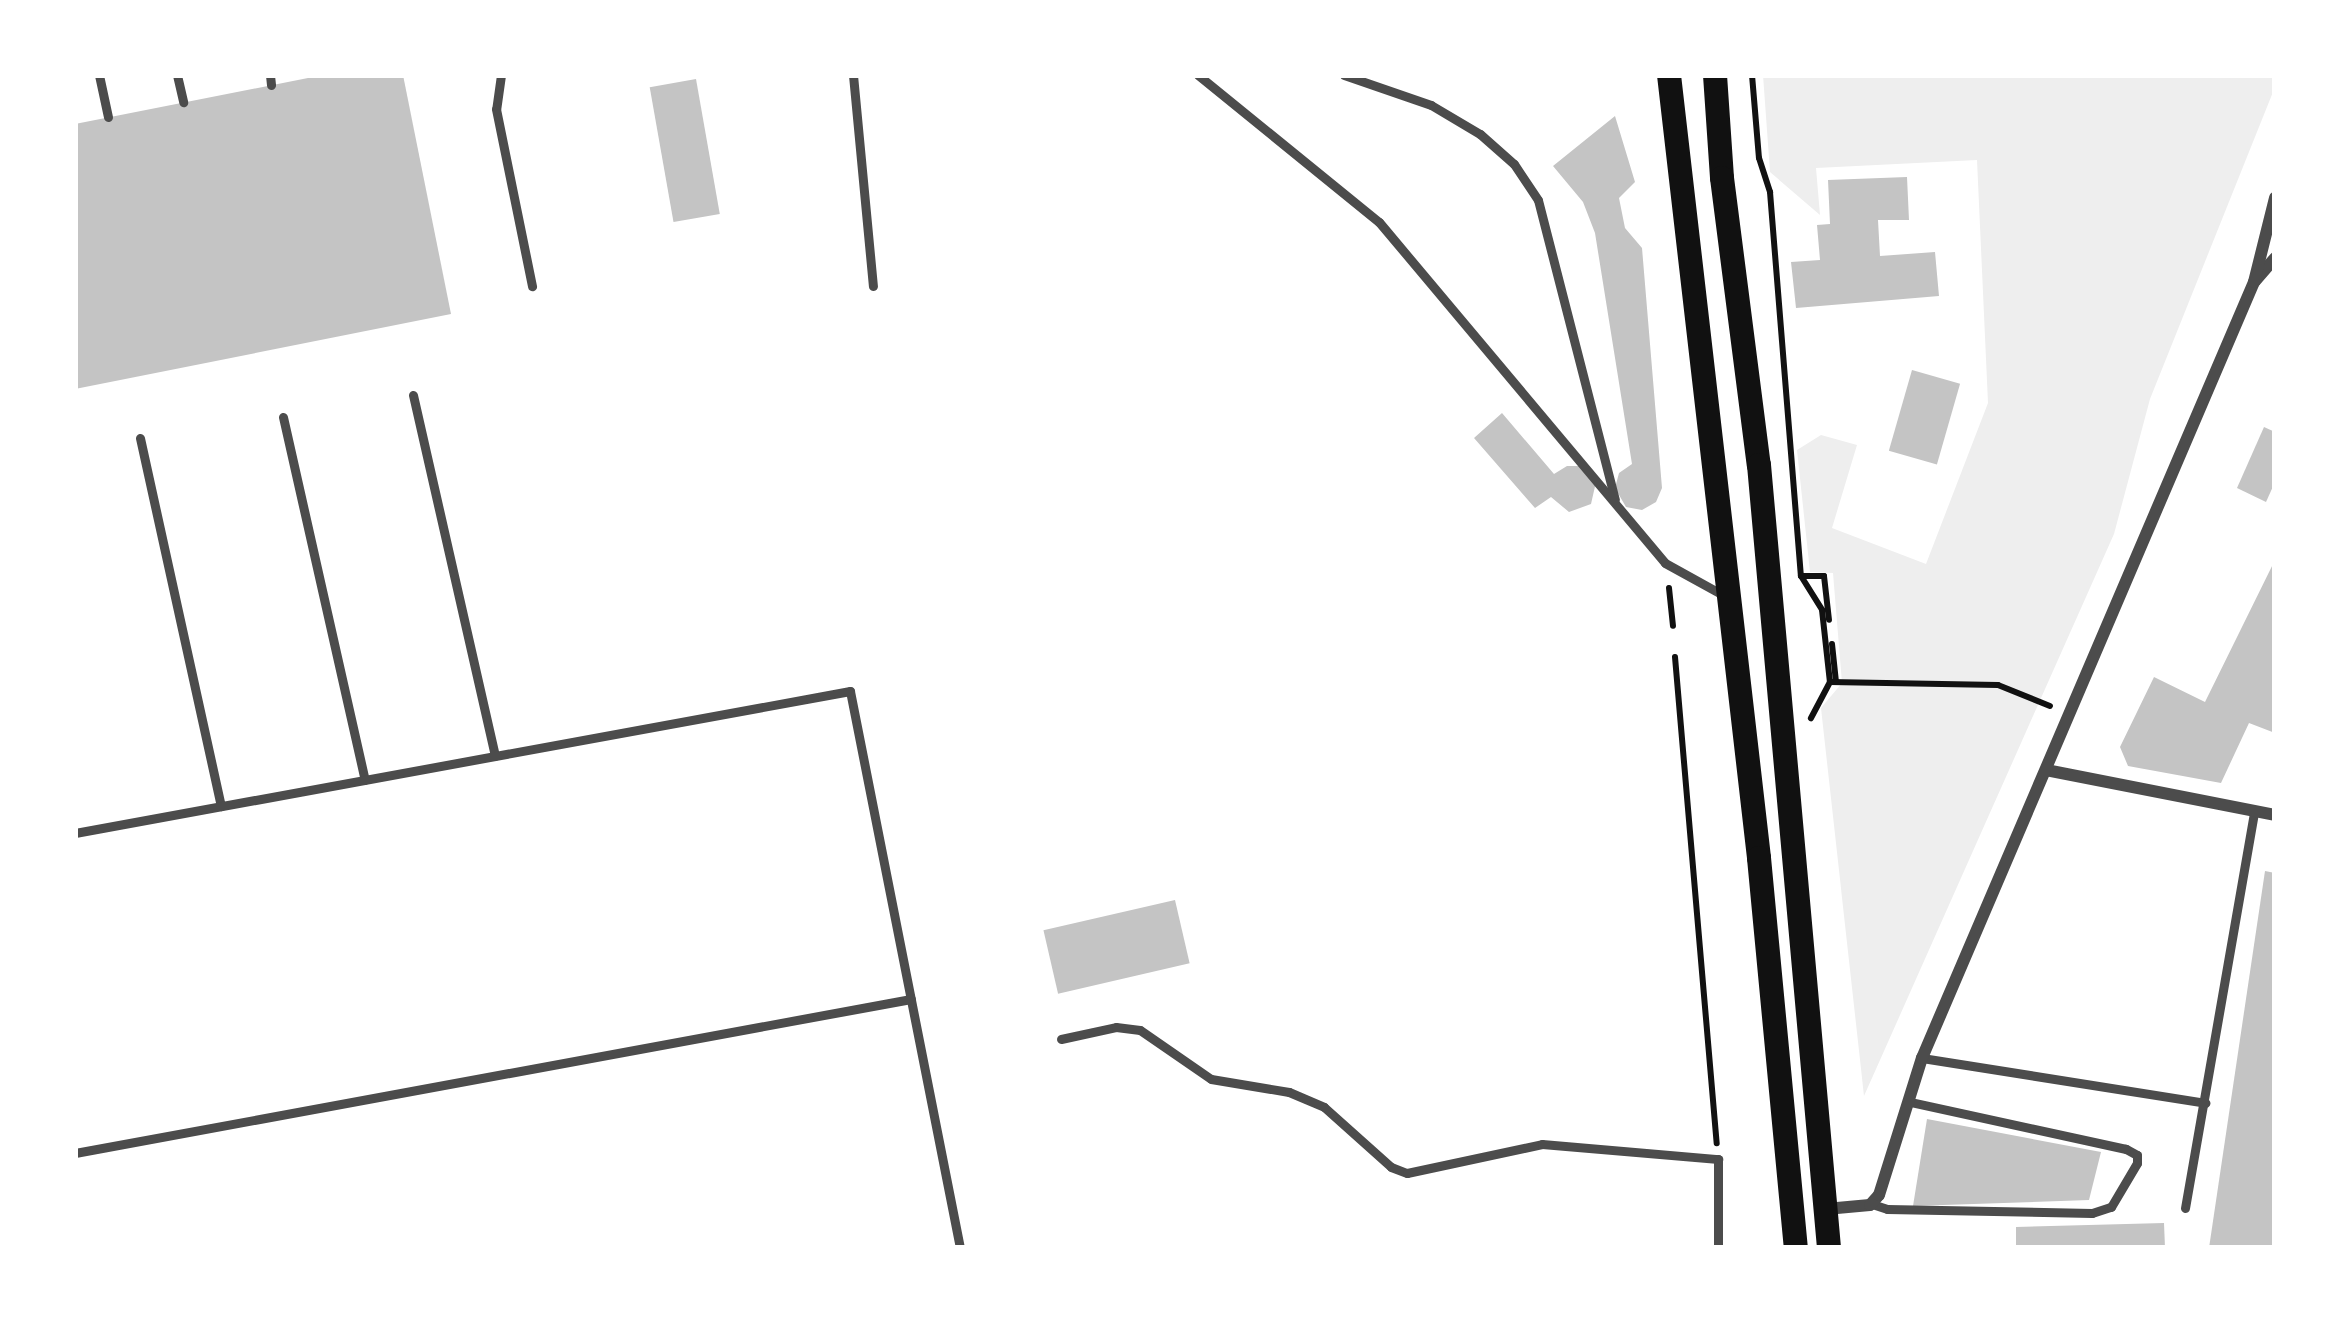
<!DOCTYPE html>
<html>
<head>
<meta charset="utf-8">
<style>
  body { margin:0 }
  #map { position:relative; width:2350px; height:1323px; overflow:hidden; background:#fff; font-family:Barlow,sans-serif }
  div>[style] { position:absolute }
  .green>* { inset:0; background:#eee }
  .building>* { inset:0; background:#c4c4c4; transform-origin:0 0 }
  .path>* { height:6px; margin:-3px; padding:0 3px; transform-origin:3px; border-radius:3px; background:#111 }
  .service>* { height:9px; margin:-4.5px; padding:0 4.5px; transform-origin:4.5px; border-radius:4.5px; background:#4c4c4c }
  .minor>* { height:12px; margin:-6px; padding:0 6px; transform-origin:6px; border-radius:6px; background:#4c4c4c }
  .secondary>* { height:24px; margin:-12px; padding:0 12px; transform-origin:12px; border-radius:12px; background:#111 }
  span { translate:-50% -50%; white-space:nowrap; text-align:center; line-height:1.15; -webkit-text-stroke:9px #fff; paint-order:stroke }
  .frame { position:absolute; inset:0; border:78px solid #fff; pointer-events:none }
</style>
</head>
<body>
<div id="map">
  <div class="green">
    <i style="clip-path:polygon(1763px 75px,2275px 75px,2275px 87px,2150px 399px,2114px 534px,1864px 1096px,1821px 708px,1842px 683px,1833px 573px,1810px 572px,1797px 450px,1821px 435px,1857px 445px,1832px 528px,1926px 564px,1988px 403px,1977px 160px,1816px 168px,1820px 215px,1770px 172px)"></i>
  </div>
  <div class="building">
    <i style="clip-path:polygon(323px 75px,403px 75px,451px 314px,75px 389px,75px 124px)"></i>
    <i style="left:696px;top:79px;width:137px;height:47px;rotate:80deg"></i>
    <i style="clip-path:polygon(1615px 116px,1635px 182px,1619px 198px,1625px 228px,1642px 248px,1662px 488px,1656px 502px,1642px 510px,1626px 507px,1615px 488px,1619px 473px,1632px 464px,1595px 233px,1583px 202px,1553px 166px)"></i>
    <i style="clip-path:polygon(1907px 177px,1909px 220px,1878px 220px,1880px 256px,1935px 252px,1939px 296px,1796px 308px,1791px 262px,1820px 260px,1817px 225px,1830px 224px,1828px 180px)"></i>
    <i style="left:1912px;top:370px;width:50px;height:84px;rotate:16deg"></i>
    <i style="clip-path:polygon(1502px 413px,1554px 474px,1567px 466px,1580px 466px,1596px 482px,1591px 504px,1569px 512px,1551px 497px,1535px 508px,1474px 438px)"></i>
    <i style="clip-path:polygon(2264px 427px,2275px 432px,2275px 482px,2266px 502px,2237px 488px)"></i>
    <i style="clip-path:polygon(2275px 560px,2275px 733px,2249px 723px,2221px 783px,2128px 766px,2120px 747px,2154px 677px,2205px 702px)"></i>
    <i style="clip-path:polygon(2265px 871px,2275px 873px,2275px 1248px,2209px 1248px)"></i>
    <i style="left:1175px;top:900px;width:65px;height:135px;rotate:77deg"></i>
    <i style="clip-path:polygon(1927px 1119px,2101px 1152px,2089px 1200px,1913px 1206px)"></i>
    <i style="clip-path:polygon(2164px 1223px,2165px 1248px,2016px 1248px,2016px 1227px)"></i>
  </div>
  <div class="path">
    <i style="left:1752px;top:75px;width:83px;rotate:85.2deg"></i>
    <i style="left:1759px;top:158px;width:36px;rotate:72deg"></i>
    <i style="left:1770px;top:192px;width:385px;rotate:85.4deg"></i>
    <i style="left:1801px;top:576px;width:40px;rotate:58deg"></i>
    <i style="left:1822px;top:610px;width:72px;rotate:83.7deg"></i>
    <i style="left:1830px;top:682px;width:41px;rotate:117.8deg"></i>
    <i style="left:1801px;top:576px;width:23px"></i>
    <i style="left:1824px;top:576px;width:44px;rotate:83.5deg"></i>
    <i style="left:1669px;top:588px;width:38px;rotate:84deg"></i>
    <i style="left:1832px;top:644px;width:38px;rotate:84deg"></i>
    <i style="left:1675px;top:657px;width:488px;rotate:85.1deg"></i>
    <i style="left:1830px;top:682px;width:168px;rotate:1deg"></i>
    <i style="left:1998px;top:685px;width:56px;rotate:22deg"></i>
  </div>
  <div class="service">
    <i style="left:99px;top:75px;width:43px;rotate:77.9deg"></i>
    <i style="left:177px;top:75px;width:28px;rotate:77deg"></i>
    <i style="left:270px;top:75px;width:10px;rotate:84deg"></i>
    <i style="left:501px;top:75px;width:34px;rotate:98deg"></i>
    <i style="left:496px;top:109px;width:181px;rotate:78.5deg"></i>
    <i style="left:853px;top:75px;width:212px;rotate:84.6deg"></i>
    <i style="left:1198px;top:75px;width:233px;rotate:39.1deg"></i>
    <i style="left:1379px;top:222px;width:445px;rotate:50deg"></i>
    <i style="left:1665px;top:563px;width:66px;rotate:28.9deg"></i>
    <i style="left:1344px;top:75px;width:92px;rotate:19deg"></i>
    <i style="left:1431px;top:105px;width:57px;rotate:30.6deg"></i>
    <i style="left:1480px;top:134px;width:45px;rotate:41.4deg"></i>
    <i style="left:1514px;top:164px;width:43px;rotate:56.3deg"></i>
    <i style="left:1538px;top:200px;width:309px;rotate:75.6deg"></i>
    <i style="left:413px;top:395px;width:370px;rotate:77.2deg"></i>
    <i style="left:283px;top:417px;width:372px;rotate:77.3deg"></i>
    <i style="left:140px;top:438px;width:377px;rotate:77.6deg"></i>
    <i style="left:75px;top:833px;width:788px;rotate:-10.38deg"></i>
    <i style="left:850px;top:691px;width:568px;rotate:78.83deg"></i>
    <i style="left:1061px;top:1039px;width:56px;rotate:-12.3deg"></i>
    <i style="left:1116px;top:1027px;width:24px;rotate:7deg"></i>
    <i style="left:1140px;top:1030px;width:86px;rotate:34.6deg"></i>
    <i style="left:1211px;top:1079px;width:79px;rotate:9.5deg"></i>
    <i style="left:1289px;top:1092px;width:38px;rotate:23deg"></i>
    <i style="left:1324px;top:1107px;width:90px;rotate:41.8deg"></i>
    <i style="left:1391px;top:1167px;width:17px;rotate:21deg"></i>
    <i style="left:1407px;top:1173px;width:138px;rotate:-12.1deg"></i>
    <i style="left:1542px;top:1144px;width:177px;rotate:4.9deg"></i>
    <i style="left:1718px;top:1159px;width:89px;rotate:90deg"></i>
    <i style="left:1922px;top:1058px;width:287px;rotate:9deg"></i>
    <i style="left:75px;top:1153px;width:850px;rotate:-10.44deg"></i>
    <i style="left:1872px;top:1204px;width:16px;rotate:18deg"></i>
    <i style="left:1887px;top:1209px;width:205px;rotate:1.1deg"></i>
    <i style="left:2092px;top:1213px;width:20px;rotate:-18deg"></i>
    <i style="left:2111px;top:1207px;width:51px;rotate:-59.4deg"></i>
    <i style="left:2137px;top:1163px;width:8px;rotate:-90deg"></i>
    <i style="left:2137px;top:1155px;width:13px;rotate:-151deg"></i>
    <i style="left:2126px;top:1149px;width:220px;rotate:-167.7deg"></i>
    <i style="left:2185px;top:1208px;width:402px;rotate:-80.1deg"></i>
  </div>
  <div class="minor">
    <i style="left:2255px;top:281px;width:30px;rotate:-49deg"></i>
    <i style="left:2046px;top:770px;width:233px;rotate:11.1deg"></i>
    <i style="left:1826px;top:1209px;width:44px;rotate:-5.2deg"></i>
    <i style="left:1870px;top:1205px;width:13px;rotate:-48deg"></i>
    <i style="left:1879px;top:1195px;width:144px;rotate:-72.6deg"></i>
    <i style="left:1922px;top:1058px;width:844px;rotate:-66.84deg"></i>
    <i style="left:2254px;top:282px;width:87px;rotate:-76deg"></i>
  </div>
  <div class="secondary">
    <i style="left:1669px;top:75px;width:788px;rotate:83.44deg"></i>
    <i style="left:1759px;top:858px;width:392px;rotate:84.6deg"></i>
    <i style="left:1715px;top:75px;width:103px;rotate:86.1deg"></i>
    <i style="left:1722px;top:178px;width:289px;rotate:82.7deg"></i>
    <i style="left:1759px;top:465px;width:786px;rotate:84.89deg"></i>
  </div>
  <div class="frame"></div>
</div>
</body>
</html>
